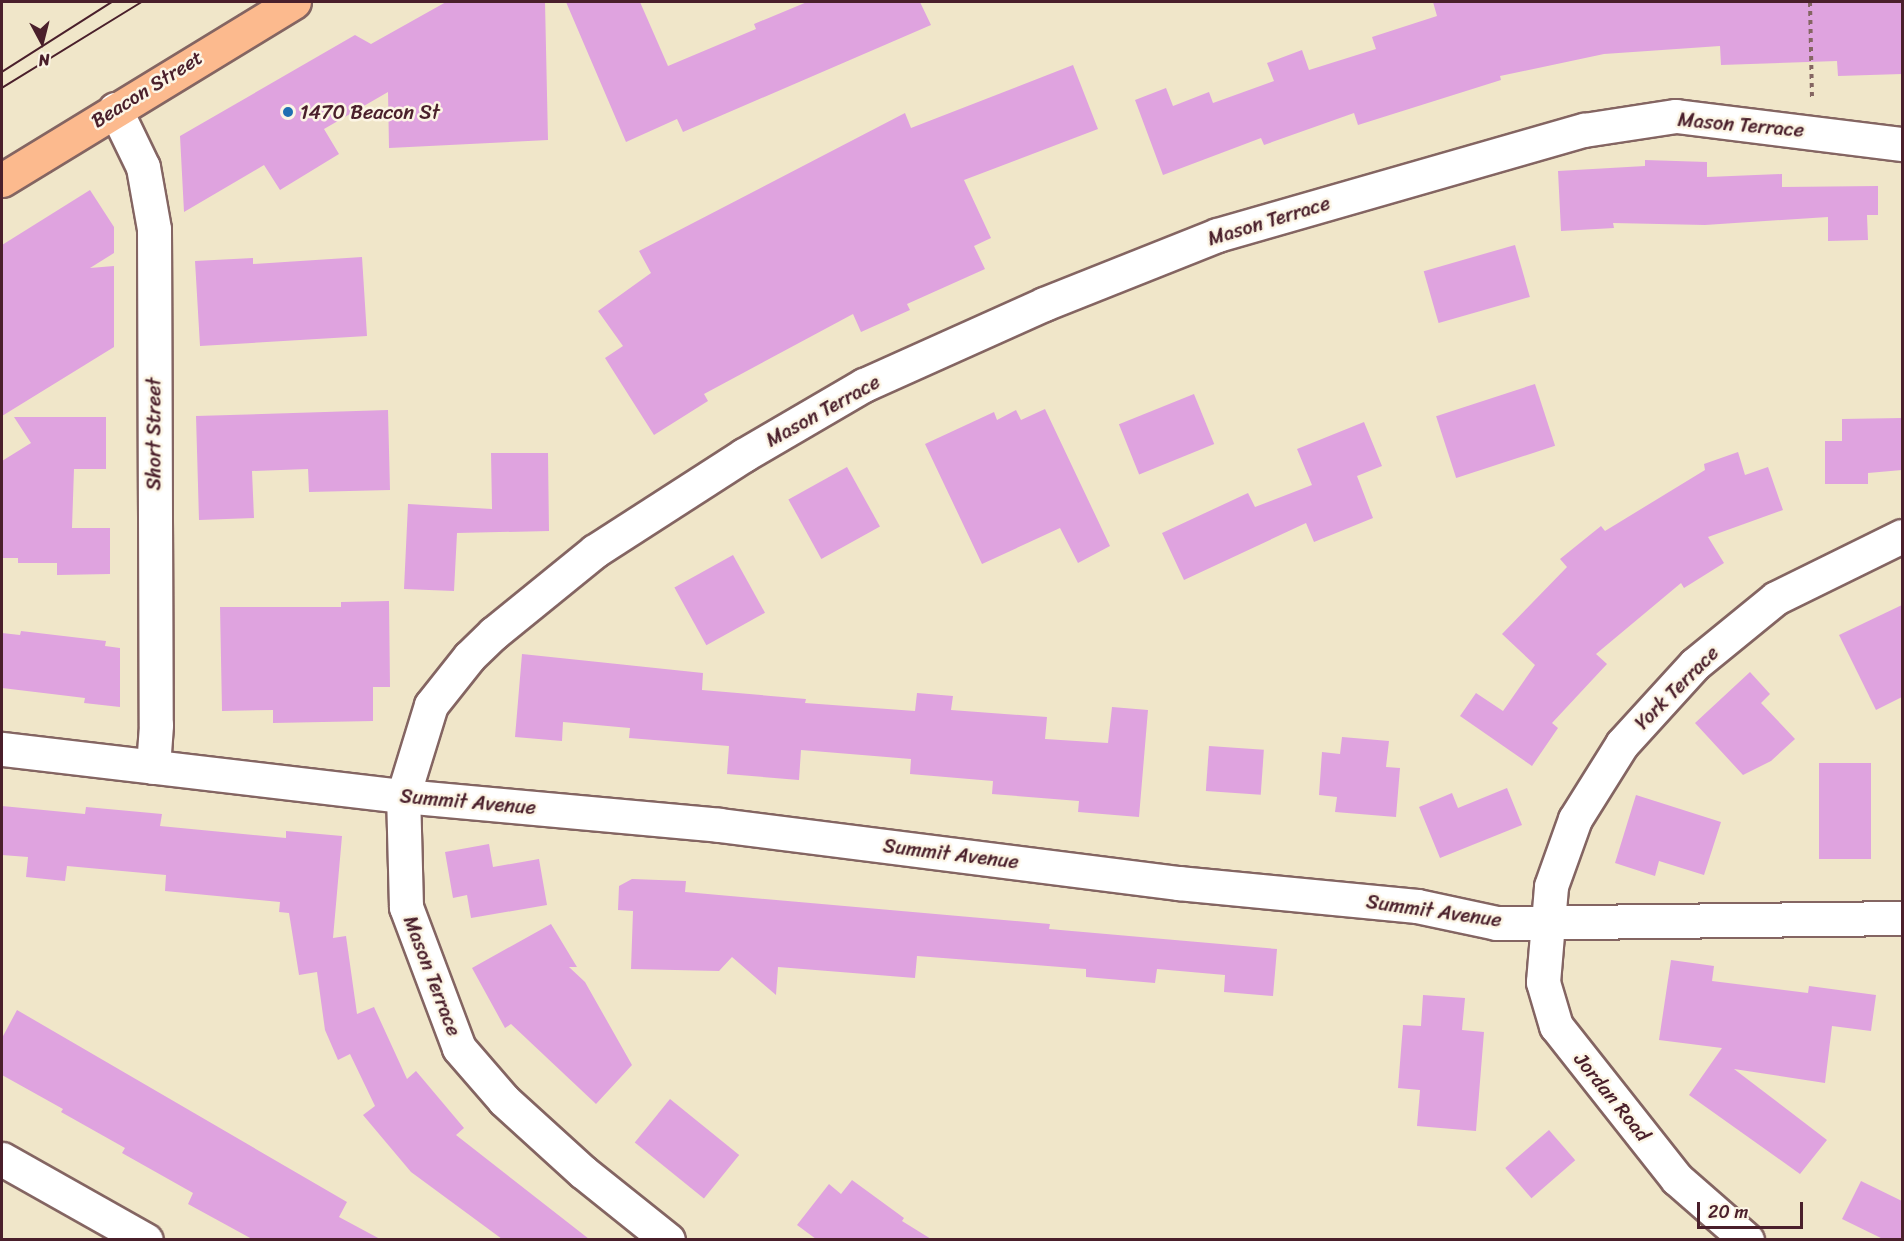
<!DOCTYPE html>
<html>
<head>
<meta charset="utf-8">
<style>
  body { margin:0 }
  #map { position:relative; width:1904px; height:1241px; overflow:hidden; background:#f0e6c9; font-family:Sriracha,sans-serif }
  div>[style] { position:absolute }
  .building>* { inset:0; background:#dfa3df; transform-origin:0 0 }
  .path>* { height:4px; margin-top:-2px; transform-origin:0; background:repeating-linear-gradient(90deg,#846562 0 4.5px,transparent 0 9px) }
  .roads { filter:drop-shadow(2px 0 #846562) drop-shadow(-2px 0 #846562) drop-shadow(0 2px #846562) drop-shadow(0 -2px #846562) }
  .minor>* { height:33px; margin:-16.5px; padding:0 16.5px; transform-origin:16.5px; border-radius:16.5px; background:#fff }
  .major>* { height:33px; margin:-16.5px; padding:0 16.5px; transform-origin:16.5px; border-radius:16.5px; background:#fcba8e }
  .tram>* { height:1.5px; margin:-0.75px; padding:0 0.75px; transform-origin:0.75px; border-radius:0.75px; background:#4a1f2b }
  .dots>* { width:16px; height:16px; translate:-50% -50%; box-sizing:border-box; border:3px solid #fcf5e5; border-radius:50% }
  span { translate:-50% -50%; white-space:nowrap; text-align:center; line-height:1.15; -webkit-text-stroke:5px #fcf5e5; paint-order:stroke }
  .street-label { font-size:20px; color:#4a1f2b }
  .poi-label { font-size:20px; color:#4a1f2b }
  .left { translate:0 -50%; text-align:left }
  .frame { position:absolute; inset:0; border:3px solid #4a1f2b; pointer-events:none }
  .north { position:absolute; left:12px; top:12px; width:60px; height:60px; -webkit-text-stroke:4px #fcf5e5; paint-order:stroke; rotate:173deg; font-size:16px; font-weight:700; line-height:24px; text-align:center; color:#4a1f2b }
  .north::after { content:''; display:block; margin:auto; width:21px; height:27px; background:#4a1f2b; clip-path:polygon(50% 0,100% 100%,50% 72%,0 100%) }
  .scale { position:absolute; left:1697px; top:1202px; width:106px; height:27px; box-sizing:border-box; border:3px solid #4a1f2b; border-top:0; padding-left:8px; font-size:18px; line-height:21px; white-space:nowrap; color:#4a1f2b; -webkit-text-stroke:4px #fcf5e5; paint-order:stroke }
</style>
</head>
<body>
<div id="map">
  <div class="building">
    <i style="clip-path:polygon(446px 2px,545px 2px,548px 140px,389px 148px,388px 92px,324px 129px,339px 154px,280px 190px,264px 165px,184px 212px,180px 136px,355px 35px,371px 44px)"></i>
    <i style="clip-path:polygon(566px 2px,640px 2px,668px 66px,756px 29px,754px 24px,807px 2px,920px 2px,931px 25px,683px 132px,677px 119px,626px 142px)"></i>
    <i style="clip-path:polygon(1433px 2px,1901px 2px,1902px 74px,1838px 76px,1837px 61px,1721px 65px,1720px 46px,1604px 54px,1500px 76px,1501px 80px,1358px 125px,1354px 113px,1264px 145px,1261px 138px,1163px 175px,1135px 100px,1166px 88px,1173px 106px,1209px 92px,1213px 103px,1274px 81px,1267px 63px,1302px 50px,1309px 70px,1376px 49px,1372px 37px,1437px 16px)"></i>
    <i style="clip-path:polygon(1073px 65px,1098px 129px,964px 180px,991px 238px,974px 246px,985px 269px,907px 304px,910px 310px,861px 332px,853px 314px,704px 394px,708px 401px,654px 435px,605px 358px,623px 346px,598px 311px,651px 273px,639px 251px,905px 113px,911px 128px)"></i>
    <i style="clip-path:polygon(1645px 160px,1707px 162px,1707px 177px,1782px 174px,1782px 187px,1878px 186px,1878px 215px,1867px 215px,1868px 240px,1828px 241px,1828px 217px,1705px 225px,1613px 223px,1614px 228px,1561px 231px,1558px 171px,1645px 166px)"></i>
    <i style="clip-path:polygon(90px 190px,114px 227px,114px 253px,90px 268px,114px 266px,114px 347px,2px 416px,2px 245px)"></i>
    <i style="left:1515px;top:245px;width:54px;height:95px;rotate:74deg"></i>
    <i style="clip-path:polygon(362px 257px,367px 336px,200px 346px,195px 261px,253px 258px,253px 264px)"></i>
    <i style="left:1535px;top:384px;width:65px;height:104px;rotate:72deg"></i>
    <i style="left:1194px;top:394px;width:54px;height:81px;rotate:68deg"></i>
    <i style="clip-path:polygon(1045px 409px,1110px 546px,1078px 563px,1060px 528px,982px 564px,925px 444px,994px 412px,997px 420px,1016px 410px,1021px 420px)"></i>
    <i style="clip-path:polygon(388px 410px,390px 490px,309px 492px,308px 469px,252px 471px,254px 518px,199px 520px,196px 416px)"></i>
    <i style="clip-path:polygon(14px 417px,106px 417px,106px 469px,74px 469px,72px 528px,110px 528px,110px 574px,57px 575px,57px 563px,18px 563px,18px 558px,2px 558px,2px 461px,31px 443px)"></i>
    <i style="clip-path:polygon(1902px 418px,1902px 470px,1868px 473px,1868px 484px,1825px 484px,1825px 441px,1842px 441px,1842px 419px)"></i>
    <i style="clip-path:polygon(1364px 422px,1382px 466px,1357px 476px,1373px 518px,1314px 542px,1306px 523px,1184px 580px,1162px 533px,1248px 493px,1255px 507px,1312px 485px,1297px 449px)"></i>
    <i style="clip-path:polygon(1738px 452px,1745px 475px,1768px 467px,1783px 510px,1708px 537px,1724px 563px,1684px 588px,1681px 583px,1596px 654px,1607px 664px,1552px 723px,1558px 728px,1532px 766px,1460px 716px,1476px 693px,1503px 711px,1535px 665px,1502px 634px,1567px 567px,1560px 559px,1601px 526px,1605px 531px,1705px 470px,1704px 464px)"></i>
    <i style="clip-path:polygon(491px 453px,548px 453px,549px 531px,457px 533px,454px 591px,404px 589px,408px 504px,492px 509px)"></i>
    <i style="left:847px;top:467px;width:68px;height:67px;rotate:61deg"></i>
    <i style="left:733px;top:555px;width:66px;height:67px;rotate:61deg"></i>
    <i style="clip-path:polygon(389px 601px,390px 687px,373px 687px,373px 721px,273px 723px,273px 710px,222px 711px,220px 607px,341px 607px,341px 602px)"></i>
    <i style="clip-path:polygon(1902px 605px,1902px 697px,1876px 710px,1839px 635px)"></i>
    <i style="clip-path:polygon(21px 631px,106px 641px,105px 646px,120px 648px,120px 707px,84px 703px,85px 698px,2px 688px,2px 633px,20px 635px)"></i>
    <i style="clip-path:polygon(522px 654px,703px 673px,702px 690px,806px 699px,805px 703px,915px 711px,917px 693px,953px 696px,951px 710px,1047px 717px,1045px 739px,1108px 743px,1112px 707px,1148px 710px,1139px 817px,1078px 812px,1079px 801px,992px 794px,993px 781px,910px 774px,911px 759px,801px 750px,799px 780px,727px 774px,729px 746px,629px 738px,630px 728px,563px 722px,562px 741px,515px 737px)"></i>
    <i style="clip-path:polygon(1750px 672px,1770px 694px,1761px 703px,1795px 739px,1771px 761px,1743px 775px,1695px 723px)"></i>
    <i style="clip-path:polygon(1342px 737px,1389px 741px,1386px 767px,1400px 768px,1396px 817px,1335px 812px,1337px 797px,1319px 795px,1322px 752px,1340px 754px)"></i>
    <i style="left:1209px;top:746px;width:55px;height:45px;rotate:4deg"></i>
    <i style="left:1819px;top:763px;width:52px;height:96px"></i>
    <i style="clip-path:polygon(1507px 788px,1522px 825px,1440px 858px,1419px 807px,1452px 793px,1458px 808px)"></i>
    <i style="clip-path:polygon(1636px 795px,1721px 822px,1704px 875px,1659px 861px,1655px 876px,1615px 863px)"></i>
    <i style="clip-path:polygon(2px 806px,85px 814px,86px 807px,162px 814px,160px 826px,286px 838px,286px 831px,342px 836px,333px 938px,346px 936px,357px 1014px,374px 1007px,407px 1079px,416px 1071px,464px 1128px,456px 1135px,589px 1239px,502px 1239px,411px 1172px,363px 1115px,375px 1106px,350px 1054px,338px 1060px,325px 1030px,317px 972px,299px 975px,289px 913px,279px 912px,280px 902px,165px 891px,166px 875px,67px 866px,65px 881px,26px 877px,28px 857px,2px 855px)"></i>
    <i style="clip-path:polygon(489px 844px,493px 867px,539px 859px,547px 905px,471px 918px,467px 895px,453px 898px,445px 852px)"></i>
    <i style="clip-path:polygon(632px 879px,686px 881px,685px 892px,1050px 924px,1049px 929px,1277px 949px,1273px 996px,1224px 992px,1225px 975px,1157px 969px,1155px 983px,1086px 977px,1086px 969px,917px 956px,915px 978px,778px 967px,776px 995px,732px 957px,719px 971px,631px 969px,633px 911px,618px 910px,619px 886px)"></i>
    <i style="clip-path:polygon(551px 924px,577px 967px,569px 967px,585px 982px,632px 1065px,596px 1104px,511px 1024px,505px 1028px,472px 968px)"></i>
    <i style="clip-path:polygon(1671px 960px,1714px 966px,1712px 981px,1808px 993px,1809px 986px,1876px 995px,1871px 1031px,1832px 1026px,1825px 1083px,1734px 1069px,1827px 1140px,1800px 1174px,1689px 1095px,1722px 1048px,1659px 1040px)"></i>
    <i style="clip-path:polygon(1423px 995px,1465px 998px,1462px 1030px,1484px 1032px,1476px 1131px,1417px 1126px,1420px 1090px,1398px 1088px,1403px 1025px,1421px 1026px)"></i>
    <i style="clip-path:polygon(17px 1010px,347px 1202px,339px 1217px,380px 1239px,252px 1239px,188px 1204px,193px 1193px,122px 1153px,125px 1148px,61px 1112px,63px 1109px,2px 1075px,2px 1038px)"></i>
    <i style="left:670px;top:1099px;width:89px;height:56px;rotate:39deg"></i>
    <i style="left:1549px;top:1130px;width:40px;height:58px;rotate:49deg"></i>
    <i style="clip-path:polygon(852px 1180px,904px 1218px,902px 1221px,931px 1239px,816px 1239px,797px 1225px,829px 1184px,841px 1194px)"></i>
    <i style="clip-path:polygon(1861px 1181px,1902px 1201px,1902px 1239px,1883px 1239px,1842px 1219px)"></i>
  </div>
  <div class="path">
    <i style="left:1810px;top:2px;width:96px;rotate:88.8deg"></i>
  </div>
  <div class="roads">
    <div class="minor">
      <i style="left:115px;top:109px;width:64px;rotate:64.2deg"></i>
      <i style="left:143px;top:167px;width:63px;rotate:79.9deg"></i>
      <i style="left:154px;top:229px;width:496px;rotate:89.8deg"></i>
      <i style="left:156px;top:725px;width:42px;rotate:94.1deg"></i>
      <i style="left:2px;top:749px;width:404px;rotate:6.7deg"></i>
      <i style="left:403px;top:796px;width:317px;rotate:5.2deg"></i>
      <i style="left:719px;top:825px;width:463px;rotate:7.2deg"></i>
      <i style="left:1178px;top:883px;width:240px;rotate:5.5deg"></i>
      <i style="left:1417px;top:906px;width:81px;rotate:12.1deg"></i>
      <i style="left:1496px;top:923px;width:406px;rotate:-0.7deg"></i>
      <i style="left:2px;top:1159px;width:165px;rotate:29.4deg"></i>
      <i style="left:668px;top:1240px;width:109px;rotate:-141.3deg"></i>
      <i style="left:583px;top:1172px;width:107px;rotate:-137.7deg"></i>
      <i style="left:504px;top:1100px;width:69px;rotate:-130.9deg"></i>
      <i style="left:459px;top:1048px;width:151px;rotate:-110.6deg"></i>
      <i style="left:406px;top:907px;width:111px;rotate:-91.5deg"></i>
      <i style="left:403px;top:796px;width:95px;rotate:-72.9deg"></i>
      <i style="left:431px;top:705px;width:61px;rotate:-51.6deg"></i>
      <i style="left:469px;top:657px;width:35px;rotate:-44deg"></i>
      <i style="left:494px;top:633px;width:130px;rotate:-39.1deg"></i>
      <i style="left:595px;top:551px;width:177px;rotate:-32.8deg"></i>
      <i style="left:744px;top:455px;width:139px;rotate:-30.3deg"></i>
      <i style="left:864px;top:385px;width:197px;rotate:-24.2deg"></i>
      <i style="left:1044px;top:304px;width:186px;rotate:-21.7deg"></i>
      <i style="left:1217px;top:235px;width:382px;rotate:-16deg"></i>
      <i style="left:1584px;top:130px;width:93px;rotate:-8.7deg"></i>
      <i style="left:1676px;top:116px;width:228px;rotate:7.1deg"></i>
      <i style="left:1747px;top:1240px;width:93px;rotate:-138.9deg"></i>
      <i style="left:1677px;top:1179px;width:195px;rotate:-128.3deg"></i>
      <i style="left:1556px;top:1026px;width:46px;rotate:-106.5deg"></i>
      <i style="left:1543px;top:982px;width:96px;rotate:-85.2deg"></i>
      <i style="left:1551px;top:886px;width:71px;rotate:-70.3deg"></i>
      <i style="left:1575px;top:819px;width:89px;rotate:-57.9deg"></i>
      <i style="left:1622px;top:744px;width:108px;rotate:-47.6deg"></i>
      <i style="left:1695px;top:664px;width:104px;rotate:-39.2deg"></i>
      <i style="left:1776px;top:598px;width:140px;rotate:-26.2deg"></i>
    </div>
    <div class="major">
      <i style="left:2px;top:180px;width:342px;rotate:-31.4deg"></i>
    </div>
  </div>
  <div class="tram">
    <i style="left:2px;top:72px;width:130px;rotate:-32.5deg"></i>
    <i style="left:2px;top:88px;width:164px;rotate:-31.6deg"></i>
  </div>
  <div class="dots">
    <i style="left:288px;top:112px;background:#1f6fb2"></i>
  </div>
  <div class="street-label">
    <span style="left:147px;top:89px;rotate:-32deg">Beacon Street</span>
    <span style="left:1741px;top:125px;rotate:5deg">Mason Terrace</span>
    <span style="left:1269px;top:221px;rotate:-17deg">Mason Terrace</span>
    <span style="left:823px;top:411px;rotate:-29deg">Mason Terrace</span>
    <span style="left:154px;top:434px;rotate:-90deg">Short Street</span>
    <span style="left:1677px;top:688px;rotate:-45deg">York Terrace</span>
    <span style="left:468px;top:802px;rotate:5deg">Summit Avenue</span>
    <span style="left:951px;top:854px;rotate:7deg">Summit Avenue</span>
    <span style="left:1434px;top:911px;rotate:8deg">Summit Avenue</span>
    <span style="left:432px;top:976px;rotate:69deg">Mason Terrace</span>
    <span style="left:1612px;top:1097px;rotate:51deg">Jordan Road</span>
  </div>
  <div class="poi-label">
    <span class="left" style="left:300px;top:112px">1470 Beacon St</span>
  </div>
  <div class="frame"></div>
  <div class="north">N</div>
  <div class="scale">20 m</div>
</div>
</body>
</html>
